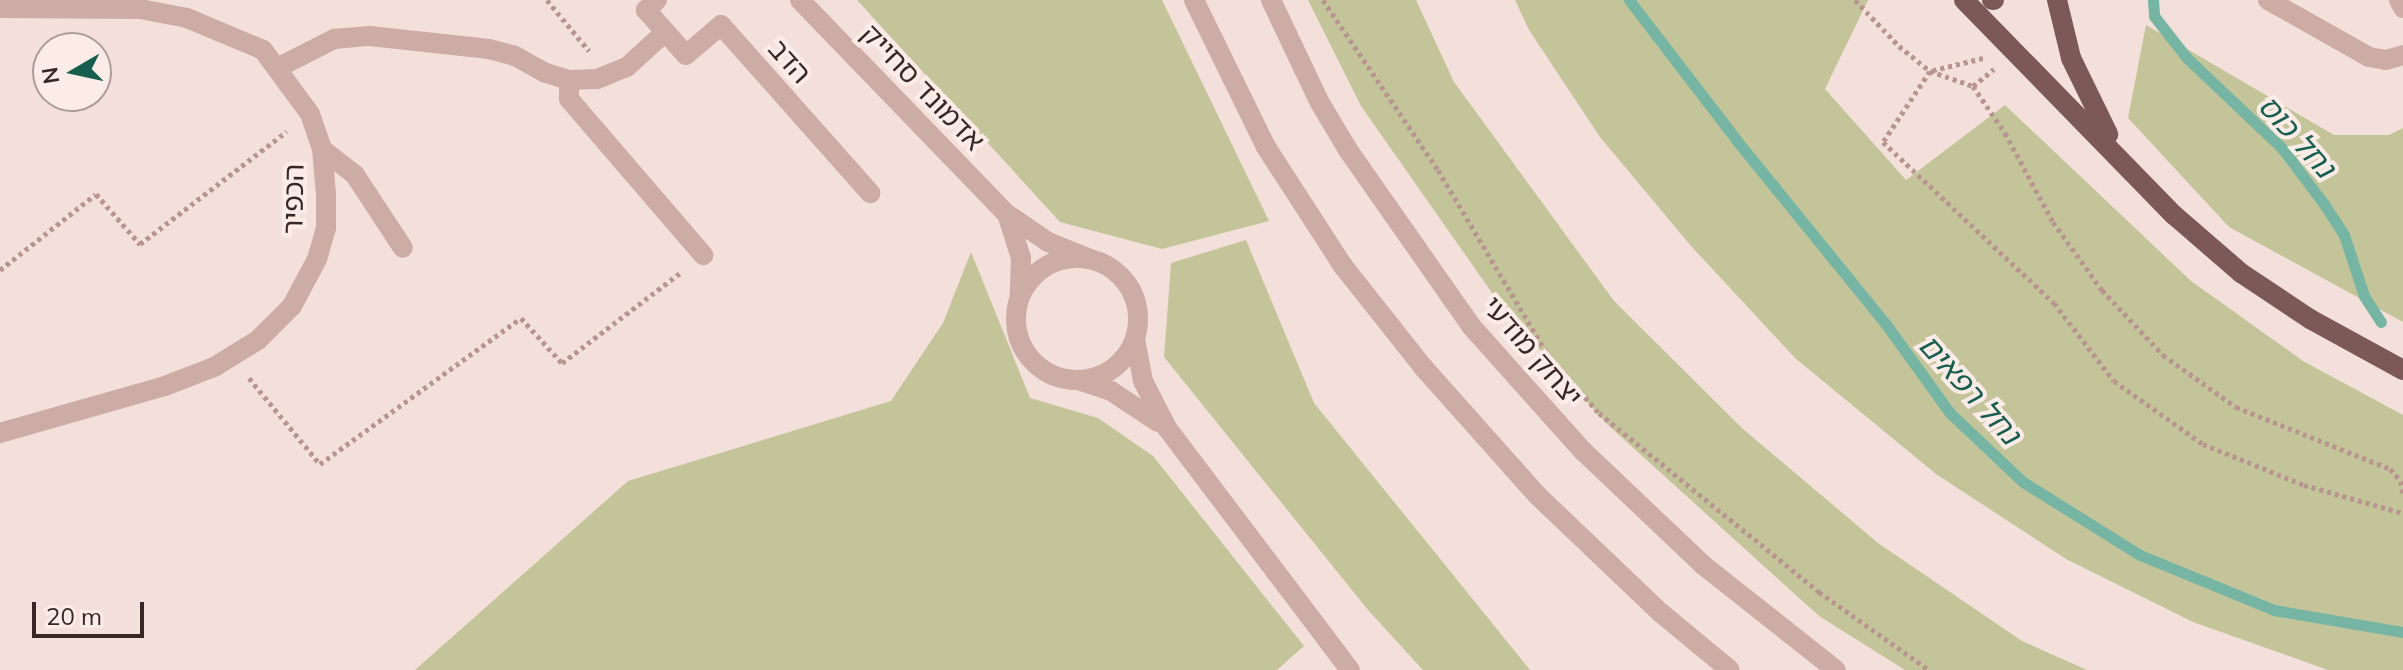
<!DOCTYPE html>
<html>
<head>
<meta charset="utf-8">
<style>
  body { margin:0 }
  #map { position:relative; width:2403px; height:670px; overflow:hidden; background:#f4e0da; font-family:Mulish,"Noto Sans Hebrew",sans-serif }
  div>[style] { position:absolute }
  .green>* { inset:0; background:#c3c499 }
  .stream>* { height:11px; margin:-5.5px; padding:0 5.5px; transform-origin:5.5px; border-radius:5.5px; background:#76b4a4 }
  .path>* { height:5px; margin-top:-2.5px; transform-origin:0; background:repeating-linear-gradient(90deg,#b9958f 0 4px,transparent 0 8px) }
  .minor>* { height:20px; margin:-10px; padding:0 10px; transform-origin:10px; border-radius:10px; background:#cdaca5 }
  .minor>.ring { margin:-10px; padding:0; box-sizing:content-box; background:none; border:20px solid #cdaca5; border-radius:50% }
  .major>* { height:20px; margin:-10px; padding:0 10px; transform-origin:10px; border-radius:10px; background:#7c5857 }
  span { translate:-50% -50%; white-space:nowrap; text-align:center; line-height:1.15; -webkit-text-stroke:8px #fbece7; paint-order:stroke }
  .street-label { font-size:28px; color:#382727 }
  .water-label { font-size:30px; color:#185e4e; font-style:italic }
  .north { position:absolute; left:32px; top:32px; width:80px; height:80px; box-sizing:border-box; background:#fbece7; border:2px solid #ad9d9a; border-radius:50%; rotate:261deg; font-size:22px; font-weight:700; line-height:32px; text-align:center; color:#382727 }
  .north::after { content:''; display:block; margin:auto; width:28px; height:36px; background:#185e4e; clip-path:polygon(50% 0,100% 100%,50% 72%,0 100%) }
  .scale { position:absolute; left:32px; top:602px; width:112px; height:36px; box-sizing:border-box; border:4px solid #382727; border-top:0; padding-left:10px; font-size:24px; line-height:28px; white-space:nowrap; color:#382727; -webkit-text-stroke:6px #fbece7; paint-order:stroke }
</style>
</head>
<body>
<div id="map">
  <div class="green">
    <i style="clip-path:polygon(857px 0,1162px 0,1269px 221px,1162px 249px,1060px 222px)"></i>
    <i style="clip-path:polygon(1308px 0,1416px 0,1454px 82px,1614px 301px,1743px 429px,1878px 543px,2022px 641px,2087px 670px,1905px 670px,1819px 616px,1608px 425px,1504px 310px,1361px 106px)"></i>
    <i style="clip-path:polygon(1515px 0,1868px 0,1825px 89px,1906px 180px,2005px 105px,2191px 281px,2303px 361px,2403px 415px,2403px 670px,2328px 670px,2193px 622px,2066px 559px,1936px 474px,1795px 358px,1691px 246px,1600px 137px,1529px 30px)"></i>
    <i style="clip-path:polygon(2146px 25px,2334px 135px,2389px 135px,2403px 128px,2403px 322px,2229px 227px,2128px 118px)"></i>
    <i style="clip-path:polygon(1246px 240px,1314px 403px,1530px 670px,1423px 670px,1368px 610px,1164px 357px,1171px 263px)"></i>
    <i style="clip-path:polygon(971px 252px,1030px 398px,1098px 418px,1153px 456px,1304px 646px,1277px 670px,415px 670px,628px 481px,891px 401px,943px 323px)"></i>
  </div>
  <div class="stream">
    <i style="left:1629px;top:0;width:178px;rotate:52.5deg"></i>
    <i style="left:1737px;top:141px;width:235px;rotate:50.9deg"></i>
    <i style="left:1885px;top:323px;width:111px;rotate:54.2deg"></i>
    <i style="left:1950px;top:413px;width:100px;rotate:43.4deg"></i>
    <i style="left:2023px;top:482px;width:138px;rotate:32deg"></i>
    <i style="left:2140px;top:555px;width:145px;rotate:22.3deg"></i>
    <i style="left:2274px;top:610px;width:131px;rotate:9.7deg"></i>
    <i style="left:2153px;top:0;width:16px;rotate:86deg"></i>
    <i style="left:2154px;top:16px;width:52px;rotate:52deg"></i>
    <i style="left:2186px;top:57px;width:131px;rotate:43.5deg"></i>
    <i style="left:2281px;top:147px;width:71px;rotate:53deg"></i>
    <i style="left:2324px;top:204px;width:37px;rotate:57deg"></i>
    <i style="left:2344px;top:235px;width:64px;rotate:71.8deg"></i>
    <i style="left:2364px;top:296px;width:31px;rotate:57deg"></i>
  </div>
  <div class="path">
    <i style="left:547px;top:0;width:66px;rotate:50.5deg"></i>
    <i style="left:1323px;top:0;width:205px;rotate:55.9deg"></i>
    <i style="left:1438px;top:170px;width:215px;rotate:59.3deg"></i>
    <i style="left:1548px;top:355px;width:77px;rotate:48.7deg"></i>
    <i style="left:1599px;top:413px;width:284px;rotate:39.1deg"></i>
    <i style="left:1819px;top:592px;width:135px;rotate:35.3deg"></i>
    <i style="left:1855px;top:0;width:64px;rotate:46.3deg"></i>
    <i style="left:1899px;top:46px;width:40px;rotate:39deg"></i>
    <i style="left:1930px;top:71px;width:46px;rotate:19.2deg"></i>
    <i style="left:1973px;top:86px;width:57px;rotate:55.8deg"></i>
    <i style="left:2005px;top:133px;width:101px;rotate:61.7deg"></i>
    <i style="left:2053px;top:222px;width:84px;rotate:54.2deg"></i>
    <i style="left:2102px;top:290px;width:89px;rotate:46.8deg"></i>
    <i style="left:2163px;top:355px;width:90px;rotate:35.5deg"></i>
    <i style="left:2236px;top:407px;width:166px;rotate:21.9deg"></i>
    <i style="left:2390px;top:469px;width:16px;rotate:47deg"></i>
    <i style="left:2401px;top:481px;width:14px;rotate:82deg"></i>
    <i style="left:1983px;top:58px;width:55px;rotate:166.2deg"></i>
    <i style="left:1930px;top:71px;width:85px;rotate:123.5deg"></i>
    <i style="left:1883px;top:142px;width:235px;rotate:43.3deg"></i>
    <i style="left:2054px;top:303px;width:98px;rotate:52.4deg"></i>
    <i style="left:2114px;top:381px;width:109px;rotate:35.3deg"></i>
    <i style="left:2203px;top:444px;width:109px;rotate:22.1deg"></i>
    <i style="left:2304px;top:485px;width:103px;rotate:15.8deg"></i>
    <i style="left:1973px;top:86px;width:27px;rotate:-39deg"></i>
    <i style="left:0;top:270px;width:122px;rotate:-38.4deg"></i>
    <i style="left:96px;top:194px;width:67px;rotate:48.7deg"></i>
    <i style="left:140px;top:244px;width:185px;rotate:-37.5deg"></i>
    <i style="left:249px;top:378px;width:112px;rotate:50.5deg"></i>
    <i style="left:320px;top:464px;width:248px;rotate:-36deg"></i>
    <i style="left:521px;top:318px;width:61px;rotate:47.7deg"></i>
    <i style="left:562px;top:363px;width:148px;rotate:-37.3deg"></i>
  </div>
  <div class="minor">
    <i style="left:657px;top:0;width:15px;rotate:138deg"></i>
    <i style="left:646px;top:10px;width:60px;rotate:48.4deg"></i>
    <i style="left:686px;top:55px;width:46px;rotate:-40.6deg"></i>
    <i style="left:721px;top:25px;width:225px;rotate:48.4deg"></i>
    <i style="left:800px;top:0;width:298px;rotate:46deg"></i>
    <i style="left:1007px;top:214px;width:50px;rotate:34.3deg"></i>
    <i style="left:1048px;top:242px;width:43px;rotate:21.8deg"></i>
    <i style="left:1194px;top:0;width:164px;rotate:63.9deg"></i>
    <i style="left:1266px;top:147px;width:142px;rotate:57.1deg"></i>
    <i style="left:1343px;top:266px;width:129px;rotate:51.6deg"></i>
    <i style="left:1423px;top:367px;width:171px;rotate:48.3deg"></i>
    <i style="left:1537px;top:495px;width:171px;rotate:43.6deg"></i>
    <i style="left:1661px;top:613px;width:89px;rotate:39.6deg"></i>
    <i style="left:1271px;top:0;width:114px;rotate:64.6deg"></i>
    <i style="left:1320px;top:103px;width:55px;rotate:59.2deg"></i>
    <i style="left:1348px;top:150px;width:216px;rotate:55deg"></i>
    <i style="left:1472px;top:327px;width:166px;rotate:48.2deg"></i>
    <i style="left:1583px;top:451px;width:166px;rotate:43.5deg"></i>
    <i style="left:1703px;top:565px;width:169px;rotate:38.3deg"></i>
    <i style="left:2268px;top:0;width:116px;rotate:29.4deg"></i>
    <i style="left:2369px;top:57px;width:17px;rotate:10deg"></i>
    <i style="left:2386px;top:60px;width:18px;rotate:-16deg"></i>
    <i style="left:2399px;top:0;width:9px;rotate:63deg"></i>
    <i style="left:0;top:8px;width:140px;rotate:0.4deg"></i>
    <i style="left:140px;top:9px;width:48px;rotate:10.8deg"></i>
    <i style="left:187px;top:18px;width:82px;rotate:22.8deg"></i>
    <i style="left:263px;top:50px;width:79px;rotate:53.7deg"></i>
    <i style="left:310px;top:114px;width:37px;rotate:71deg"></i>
    <i style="left:322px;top:149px;width:45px;rotate:84.9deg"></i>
    <i style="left:326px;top:194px;width:34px;rotate:90deg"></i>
    <i style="left:326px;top:228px;width:32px;rotate:106deg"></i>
    <i style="left:317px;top:259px;width:53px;rotate:118deg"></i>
    <i style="left:292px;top:306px;width:48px;rotate:135deg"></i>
    <i style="left:258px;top:340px;width:52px;rotate:148.5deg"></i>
    <i style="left:214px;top:367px;width:53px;rotate:158.8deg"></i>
    <i style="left:165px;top:386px;width:172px;rotate:164.1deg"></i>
    <i style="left:279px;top:67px;width:62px;rotate:-27deg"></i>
    <i style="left:334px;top:39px;width:36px;rotate:-5deg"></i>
    <i style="left:370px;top:36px;width:120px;rotate:6.2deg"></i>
    <i style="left:489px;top:49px;width:27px;rotate:15deg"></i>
    <i style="left:515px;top:56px;width:35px;rotate:29deg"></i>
    <i style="left:546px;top:73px;width:24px;rotate:17deg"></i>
    <i style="left:569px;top:80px;width:28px;rotate:-2deg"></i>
    <i style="left:597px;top:79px;width:32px;rotate:-22deg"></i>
    <i style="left:627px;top:67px;width:52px;rotate:-42.6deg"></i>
    <i style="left:569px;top:80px;width:19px;rotate:90deg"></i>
    <i style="left:569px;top:99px;width:206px;rotate:49.3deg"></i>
    <i style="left:322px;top:149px;width:42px;rotate:38.2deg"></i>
    <i style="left:355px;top:175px;width:87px;rotate:56.7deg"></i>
    <i style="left:1007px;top:214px;width:46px;rotate:72.3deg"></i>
    <i style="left:1021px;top:258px;width:37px;rotate:92deg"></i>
    <i class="ring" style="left:1016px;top:258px;width:102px;height:102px"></i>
    <i style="left:1135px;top:339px;width:43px;rotate:79.2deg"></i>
    <i style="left:1143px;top:381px;width:53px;rotate:62.9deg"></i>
    <i style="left:1167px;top:428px;width:303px;rotate:52.9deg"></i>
    <i style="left:1081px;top:381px;width:32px;rotate:18deg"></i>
    <i style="left:1111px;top:391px;width:56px;rotate:33.4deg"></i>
  </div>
  <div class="major">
    <i style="left:1964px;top:0;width:301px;rotate:45.7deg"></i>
    <i style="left:2174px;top:215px;width:89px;rotate:40.9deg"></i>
    <i style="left:2241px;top:273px;width:83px;rotate:33.7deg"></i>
    <i style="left:2310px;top:319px;width:106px;rotate:28.7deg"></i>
    <i style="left:1992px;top:0;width:2px"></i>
    <i style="left:2057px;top:0;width:60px;rotate:76.4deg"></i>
    <i style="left:2071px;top:58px;width:85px;rotate:64deg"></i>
  </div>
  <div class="street-label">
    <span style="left:790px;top:61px;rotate:48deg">הדב</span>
    <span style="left:923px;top:87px;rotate:46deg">אדמונד סחייק</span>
    <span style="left:293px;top:199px;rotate:-89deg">הכפיר</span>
    <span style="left:1533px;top:351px;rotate:49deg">יצחק מודעי</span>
  </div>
  <div class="water-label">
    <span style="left:2297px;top:136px;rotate:48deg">נחל כוס</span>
    <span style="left:1970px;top:389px;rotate:48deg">נחל רפאים</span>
  </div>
  <div class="north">N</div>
  <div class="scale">20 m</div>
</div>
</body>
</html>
